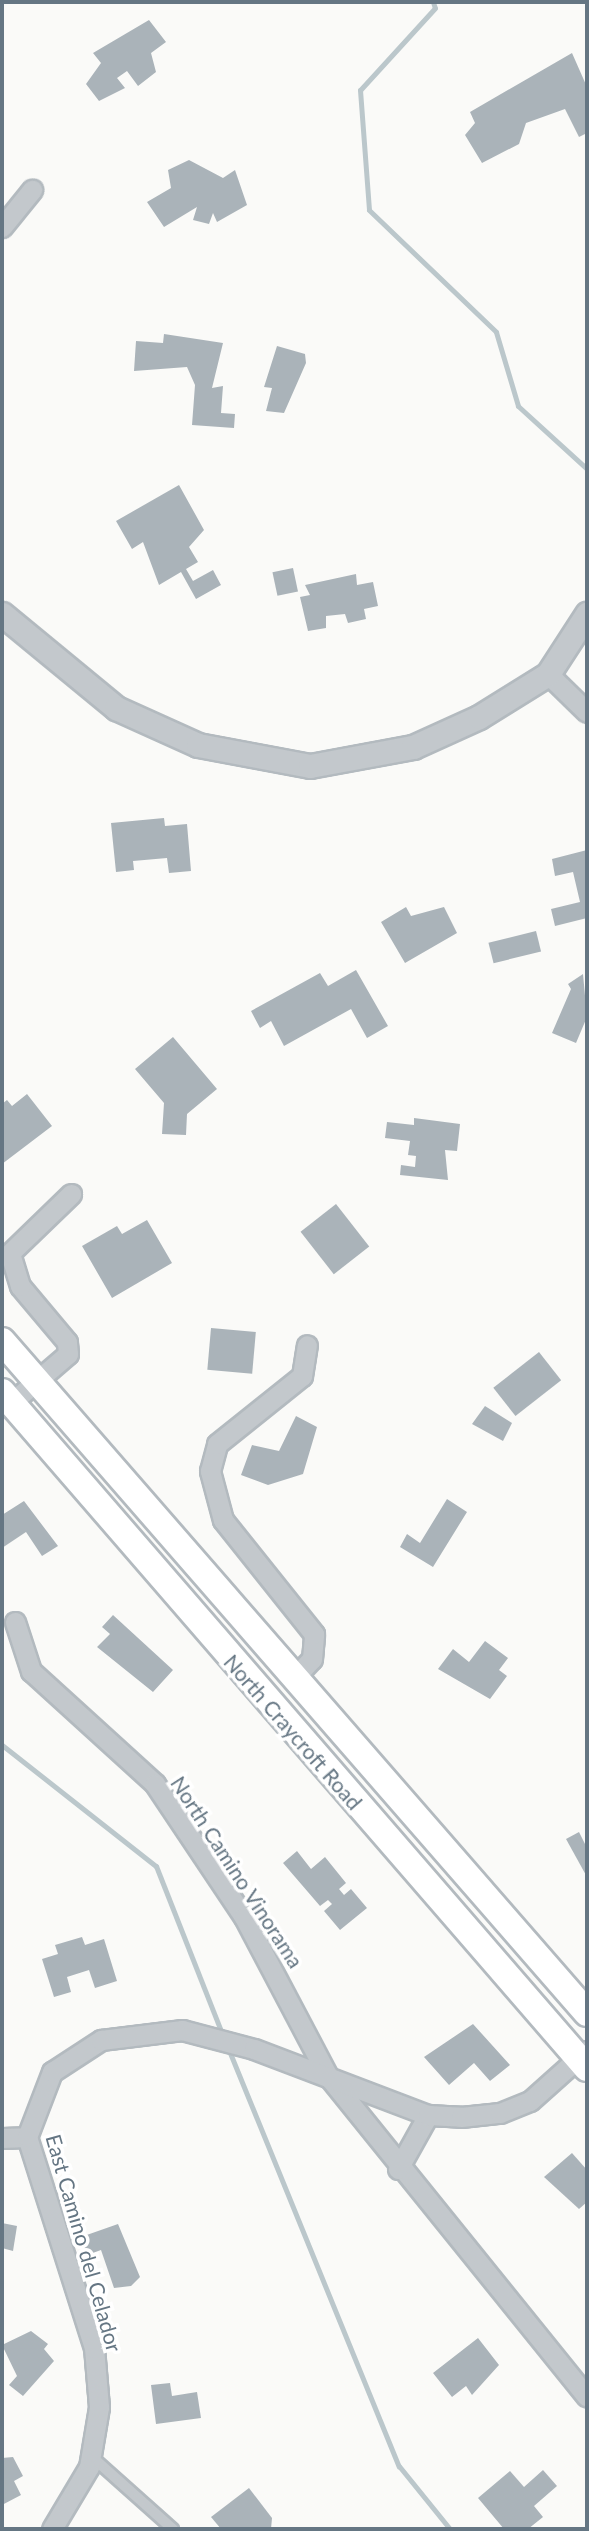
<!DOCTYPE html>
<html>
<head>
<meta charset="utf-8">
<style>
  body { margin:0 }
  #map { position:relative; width:589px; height:2531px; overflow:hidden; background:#fafaf8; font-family:Lato,sans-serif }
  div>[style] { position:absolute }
  .stream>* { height:5px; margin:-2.5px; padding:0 2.5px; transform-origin:2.5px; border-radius:2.5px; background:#bbc7cb }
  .building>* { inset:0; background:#aab3b9; transform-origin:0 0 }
  .roads { filter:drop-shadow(2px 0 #b3babf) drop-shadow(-2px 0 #b3babf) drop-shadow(0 2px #b3babf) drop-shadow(0 -2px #b3babf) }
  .service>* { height:10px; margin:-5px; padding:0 5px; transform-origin:5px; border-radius:5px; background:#c3c8cc }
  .minor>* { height:19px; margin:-9.5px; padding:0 9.5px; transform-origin:9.5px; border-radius:9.5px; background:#c3c8cc }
  .tertiary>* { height:23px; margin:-11.5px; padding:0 11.5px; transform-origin:11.5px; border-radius:11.5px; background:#c3c8cc }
  .secondary>* { height:26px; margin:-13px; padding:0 13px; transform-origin:13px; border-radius:13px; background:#fff }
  span { translate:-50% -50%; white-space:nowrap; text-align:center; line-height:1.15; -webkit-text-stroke:7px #fff; paint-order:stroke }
  .street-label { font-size:21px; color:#657683 }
  .frame { position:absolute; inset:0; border:4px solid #657683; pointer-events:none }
</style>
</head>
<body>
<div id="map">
  <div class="stream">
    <i style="left:433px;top:2px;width:6px;rotate:72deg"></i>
    <i style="left:435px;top:8px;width:111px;rotate:132.4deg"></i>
    <i style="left:360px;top:90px;width:120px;rotate:85.7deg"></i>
    <i style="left:369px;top:210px;width:176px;rotate:43.8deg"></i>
    <i style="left:496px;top:332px;width:77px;rotate:73.4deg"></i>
    <i style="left:518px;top:406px;width:93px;rotate:42.4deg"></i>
    <i style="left:2px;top:1745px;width:196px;rotate:38.2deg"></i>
    <i style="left:156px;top:1866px;width:183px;rotate:68.5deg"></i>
    <i style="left:228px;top:2048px;width:452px;rotate:67.8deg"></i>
    <i style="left:399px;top:2466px;width:81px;rotate:51deg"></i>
  </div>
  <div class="building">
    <i style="clip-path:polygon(149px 20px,166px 42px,151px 53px,156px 72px,138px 86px,127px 71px,117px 78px,125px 88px,99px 101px,86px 84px,101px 63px,93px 53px)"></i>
    <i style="clip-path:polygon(572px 53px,587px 87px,587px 133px,579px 137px,565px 109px,526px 123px,519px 144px,482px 163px,465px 135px,475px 123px,470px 112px)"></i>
    <i style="clip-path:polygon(189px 160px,223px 178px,235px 170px,247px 205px,217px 222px,213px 213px,209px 224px,193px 220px,197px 207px,164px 227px,147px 202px,171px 188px,168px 170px)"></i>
    <i style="clip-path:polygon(164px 334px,223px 343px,212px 388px,223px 386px,221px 413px,235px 414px,234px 428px,192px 425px,195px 385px,187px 367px,134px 371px,136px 341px,163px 343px)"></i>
    <i style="clip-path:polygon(277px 346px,305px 354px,306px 363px,284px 413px,266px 411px,272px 388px,264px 387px)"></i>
    <i style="clip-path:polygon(179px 485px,204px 530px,189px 547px,198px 562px,186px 569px,193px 581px,213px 570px,221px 585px,196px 599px,181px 572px,159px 585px,143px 542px,132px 549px,116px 521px)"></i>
    <i style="left:293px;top:568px;width:24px;height:21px;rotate:78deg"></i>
    <i style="clip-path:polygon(356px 574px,357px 585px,373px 582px,378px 606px,364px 609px,366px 619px,348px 623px,345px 614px,326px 616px,326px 628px,308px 631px,300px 597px,310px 595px,305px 585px)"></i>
    <i style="clip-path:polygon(164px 818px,165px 826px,187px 824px,191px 871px,169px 873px,167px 858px,133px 861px,134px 870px,116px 872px,111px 823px)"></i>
    <i style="clip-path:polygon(587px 850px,587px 918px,555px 926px,551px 909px,580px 902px,573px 872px,555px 876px,552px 859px)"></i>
    <i style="clip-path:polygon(406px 907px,411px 916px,444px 907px,457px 933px,405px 963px,381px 922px)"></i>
    <i style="left:536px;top:931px;width:21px;height:49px;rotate:76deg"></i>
    <i style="clip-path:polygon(356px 970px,388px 1026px,367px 1038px,351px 1009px,284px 1046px,271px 1021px,260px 1028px,251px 1011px,320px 973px,328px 986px)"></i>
    <i style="clip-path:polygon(583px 974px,587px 1017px,576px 1043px,552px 1033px,571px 989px,568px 984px)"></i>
    <i style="clip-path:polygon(173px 1037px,217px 1089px,187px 1114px,186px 1135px,162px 1134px,164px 1103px,135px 1069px)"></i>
    <i style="clip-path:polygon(27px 1094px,52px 1126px,2px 1164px,2px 1104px,7px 1100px,12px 1106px)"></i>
    <i style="clip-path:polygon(414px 1118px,460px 1124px,457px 1151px,445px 1150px,448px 1180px,400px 1175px,401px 1165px,415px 1167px,416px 1156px,408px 1155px,410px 1141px,385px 1138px,387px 1122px,414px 1125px)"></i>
    <i style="left:336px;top:1204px;width:54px;height:45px;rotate:52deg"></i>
    <i style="clip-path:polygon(147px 1220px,172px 1263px,112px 1298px,82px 1246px,117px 1226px,122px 1234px)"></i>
    <i style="left:211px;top:1328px;width:45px;height:42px;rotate:5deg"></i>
    <i style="left:539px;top:1352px;width:36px;height:58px;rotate:52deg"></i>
    <i style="clip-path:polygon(485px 1406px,512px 1423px,503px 1441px,472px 1424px)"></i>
    <i style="clip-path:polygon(296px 1416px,317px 1427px,303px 1474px,268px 1485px,241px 1475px,252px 1445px,279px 1451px)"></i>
    <i style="clip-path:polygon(447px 1499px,467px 1512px,433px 1567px,400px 1547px,407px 1534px,420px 1543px)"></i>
    <i style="clip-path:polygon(24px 1501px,58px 1546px,42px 1556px,26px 1532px,2px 1548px,2px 1515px)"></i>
    <i style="clip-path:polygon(113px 1615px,173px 1670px,153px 1692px,97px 1647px,110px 1634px,102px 1627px)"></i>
    <i style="clip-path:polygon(485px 1641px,508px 1658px,499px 1670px,507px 1676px,490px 1699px,438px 1669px,453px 1649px,469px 1662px)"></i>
    <i style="clip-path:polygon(579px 1832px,587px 1848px,587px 1877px,566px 1839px)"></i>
    <i style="clip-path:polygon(297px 1851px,311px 1869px,325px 1857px,346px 1883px,339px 1889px,344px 1895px,351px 1889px,367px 1908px,340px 1930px,324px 1911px,332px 1904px,328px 1900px,320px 1906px,283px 1863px)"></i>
    <i style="clip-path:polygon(82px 1937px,85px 1945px,104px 1939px,117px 1981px,95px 1988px,89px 1970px,67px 1977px,71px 1992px,54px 1997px,42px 1959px,58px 1954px,55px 1945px)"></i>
    <i style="clip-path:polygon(473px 2024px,510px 2065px,490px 2081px,474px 2063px,449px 2085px,424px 2057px)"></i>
    <i style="clip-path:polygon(572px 2153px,587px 2170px,587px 2202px,579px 2209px,544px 2177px)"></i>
    <i style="clip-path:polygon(2px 2223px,17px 2226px,13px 2251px,2px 2248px)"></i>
    <i style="clip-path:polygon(118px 2224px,140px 2277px,131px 2286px,114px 2288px,101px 2250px,87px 2255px,81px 2237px)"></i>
    <i style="clip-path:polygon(31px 2331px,48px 2344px,44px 2349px,54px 2361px,23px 2396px,9px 2385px,17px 2376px,2px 2345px)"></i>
    <i style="clip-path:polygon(478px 2338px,499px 2365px,472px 2395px,466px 2386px,452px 2397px,433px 2373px)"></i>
    <i style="clip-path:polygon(170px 2383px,172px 2396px,197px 2392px,201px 2418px,156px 2424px,151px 2385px)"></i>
    <i style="clip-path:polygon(13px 2457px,23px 2476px,14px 2481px,21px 2495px,2px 2505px,2px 2458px)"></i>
    <i style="clip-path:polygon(543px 2470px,557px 2486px,534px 2506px,543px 2517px,528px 2529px,504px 2529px,478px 2498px,510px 2471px,524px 2487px)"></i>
    <i style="clip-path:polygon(249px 2488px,272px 2518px,271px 2529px,221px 2529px,211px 2517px)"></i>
  </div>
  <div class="roads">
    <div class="service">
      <i style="left:91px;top:2456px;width:110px;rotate:41.7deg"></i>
    </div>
    <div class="minor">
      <i style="left:2px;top:227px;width:48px;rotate:-51deg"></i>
      <i style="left:548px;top:674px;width:54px;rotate:44.3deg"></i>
      <i style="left:11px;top:1403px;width:75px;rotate:-40.7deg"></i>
      <i style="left:68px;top:1354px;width:12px;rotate:-95deg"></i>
      <i style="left:67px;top:1342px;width:73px;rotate:-130deg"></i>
      <i style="left:20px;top:1286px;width:34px;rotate:-107deg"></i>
      <i style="left:10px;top:1253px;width:85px;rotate:-44deg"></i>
      <i style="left:15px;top:1622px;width:52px;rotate:71.9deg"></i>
      <i style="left:31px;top:1671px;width:168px;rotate:42.3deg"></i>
      <i style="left:155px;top:1784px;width:160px;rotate:56.2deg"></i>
      <i style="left:244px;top:1917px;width:180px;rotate:62.2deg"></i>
      <i style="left:328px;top:2076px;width:412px;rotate:51.1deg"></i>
      <i style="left:294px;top:1678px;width:26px;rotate:-47deg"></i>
      <i style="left:312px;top:1659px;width:25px;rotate:-85deg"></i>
      <i style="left:314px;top:1634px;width:146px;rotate:-128.6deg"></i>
      <i style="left:223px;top:1520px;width:51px;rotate:-104.9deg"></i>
      <i style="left:210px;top:1471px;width:28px;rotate:-75deg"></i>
      <i style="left:217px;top:1444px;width:109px;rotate:-38.7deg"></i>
      <i style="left:302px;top:1376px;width:31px;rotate:-81deg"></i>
      <i style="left:2px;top:2138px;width:25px;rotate:-2deg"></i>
      <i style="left:398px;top:2169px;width:62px;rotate:-60.9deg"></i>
      <i style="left:52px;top:2529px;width:72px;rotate:-59.2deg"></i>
      <i style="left:89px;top:2467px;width:61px;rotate:-80.5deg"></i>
      <i style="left:99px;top:2407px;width:59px;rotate:-94.8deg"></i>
      <i style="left:94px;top:2348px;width:221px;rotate:-107.6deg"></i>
      <i style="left:27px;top:2137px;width:70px;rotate:-69deg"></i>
      <i style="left:52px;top:2072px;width:59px;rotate:-33.1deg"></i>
      <i style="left:101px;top:2040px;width:82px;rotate:-7deg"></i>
      <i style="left:182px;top:2030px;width:74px;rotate:14.8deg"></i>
      <i style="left:254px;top:2049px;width:186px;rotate:20.8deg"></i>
      <i style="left:428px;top:2115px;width:33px;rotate:3deg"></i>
      <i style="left:461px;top:2117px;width:39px;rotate:-6deg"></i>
      <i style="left:500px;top:2113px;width:32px;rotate:-22deg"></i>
      <i style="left:530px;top:2101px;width:75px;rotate:-41.8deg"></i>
    </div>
    <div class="tertiary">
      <i style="left:2px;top:614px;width:148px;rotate:39.5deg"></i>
      <i style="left:116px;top:708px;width:90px;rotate:24.3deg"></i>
      <i style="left:198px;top:745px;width:114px;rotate:10.6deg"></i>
      <i style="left:310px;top:766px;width:105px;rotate:-10.5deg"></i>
      <i style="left:413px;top:747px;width:72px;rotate:-24.4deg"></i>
      <i style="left:479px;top:717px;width:81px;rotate:-31.9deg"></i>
      <i style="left:548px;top:674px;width:72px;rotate:-57deg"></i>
    </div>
    <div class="secondary">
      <i style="left:2px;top:1341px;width:891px;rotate:48.96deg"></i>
      <i style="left:2px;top:1392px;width:894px;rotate:49.13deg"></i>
    </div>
  </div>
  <div class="street-label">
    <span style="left:293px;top:1732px;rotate:49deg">North Craycroft Road</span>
    <span style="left:237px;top:1872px;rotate:57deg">North Camino Vinorama</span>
    <span style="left:84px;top:2243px;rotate:74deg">East Camino del Celador</span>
  </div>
  <div class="frame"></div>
</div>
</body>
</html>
